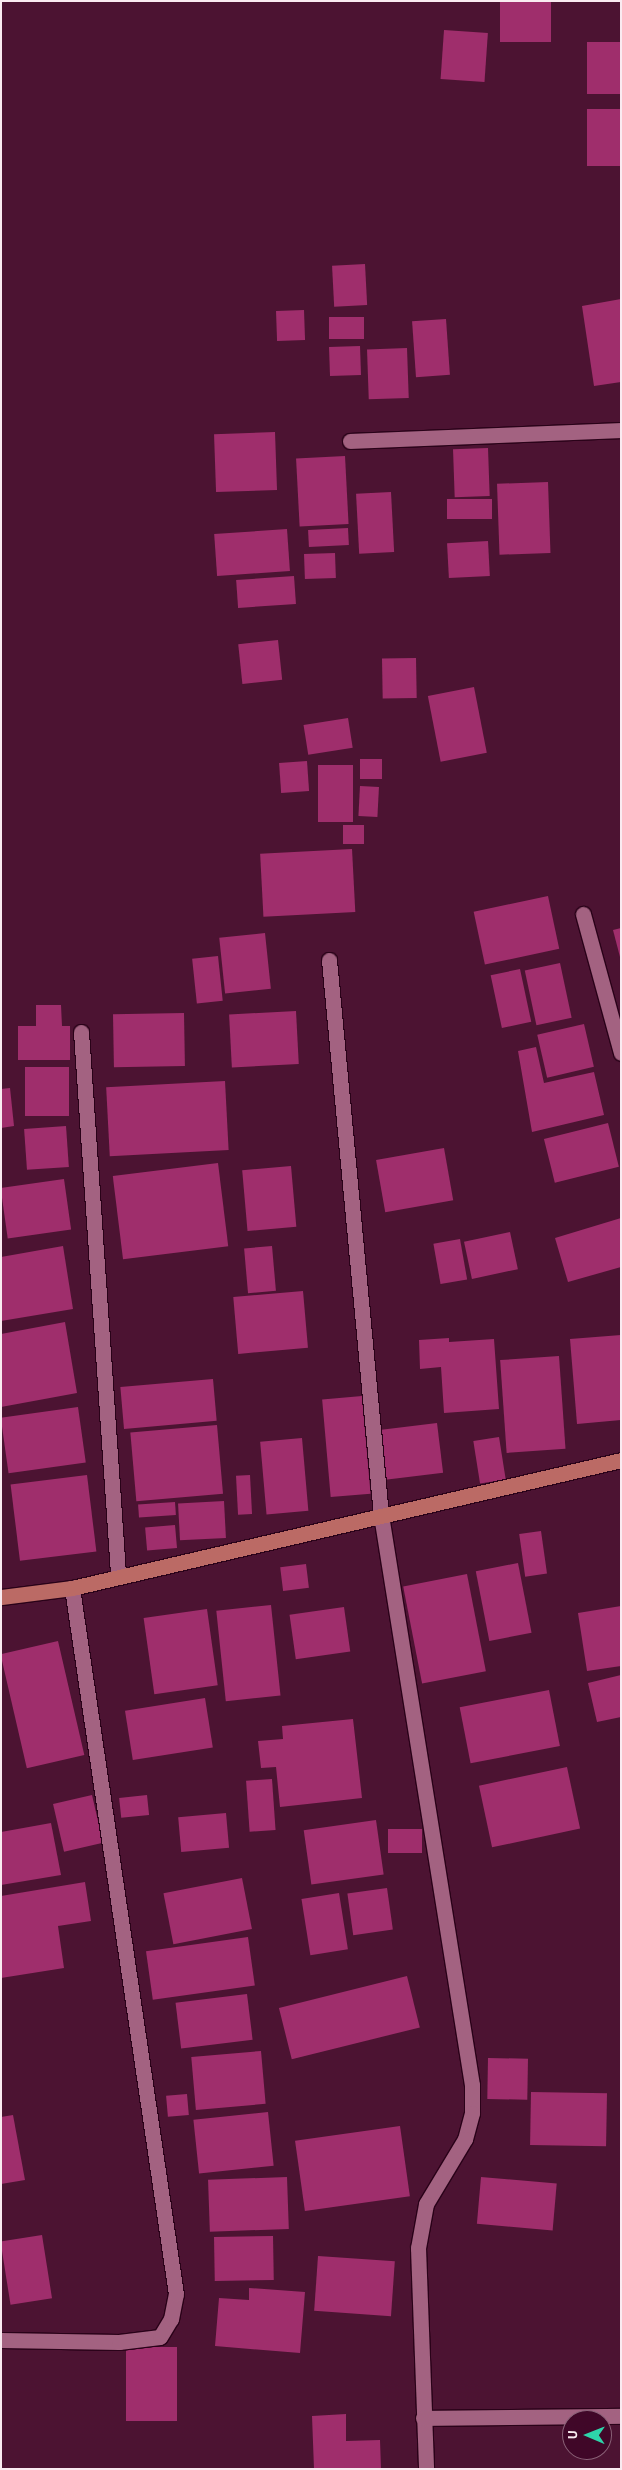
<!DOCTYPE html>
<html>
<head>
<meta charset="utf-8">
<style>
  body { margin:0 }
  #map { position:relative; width:622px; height:2470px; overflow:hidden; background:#4c1332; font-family:"Alegreya Sans",sans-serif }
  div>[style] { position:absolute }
  .building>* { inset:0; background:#9f2e6c; transform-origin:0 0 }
  .roads { filter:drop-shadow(1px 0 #2a0219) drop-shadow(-1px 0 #2a0219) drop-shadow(0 1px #2a0219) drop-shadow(0 -1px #2a0219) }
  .street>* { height:15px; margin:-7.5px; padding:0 7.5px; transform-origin:7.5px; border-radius:7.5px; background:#a36281 }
  .secondary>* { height:15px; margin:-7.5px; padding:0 7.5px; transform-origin:7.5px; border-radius:7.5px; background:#bb6a65 }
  span { translate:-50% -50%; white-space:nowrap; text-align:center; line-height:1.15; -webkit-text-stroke:5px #400728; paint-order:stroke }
  .frame { position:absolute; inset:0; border:2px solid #faebf1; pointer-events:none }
  .north { position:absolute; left:562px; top:2410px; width:50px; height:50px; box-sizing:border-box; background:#400728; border:1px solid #8a6278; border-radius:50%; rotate:271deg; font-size:14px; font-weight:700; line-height:20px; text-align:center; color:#faebf1 }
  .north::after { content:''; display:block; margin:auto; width:18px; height:22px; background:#2ed4aa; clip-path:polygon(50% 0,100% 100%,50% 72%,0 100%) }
</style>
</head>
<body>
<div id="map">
  <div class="building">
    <i style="left:500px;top:1px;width:51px;height:41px"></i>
    <i style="left:444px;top:30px;width:44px;height:49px;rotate:4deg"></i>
    <i style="left:621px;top:42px;width:52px;height:34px;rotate:90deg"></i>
    <i style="left:621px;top:109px;width:57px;height:34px;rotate:90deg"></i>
    <i style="left:365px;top:264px;width:41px;height:33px;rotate:87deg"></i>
    <i style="clip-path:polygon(621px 299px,621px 382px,594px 386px,582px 306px)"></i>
    <i style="left:304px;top:310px;width:30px;height:28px;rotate:88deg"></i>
    <i style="left:364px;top:317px;width:22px;height:35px;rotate:90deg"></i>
    <i style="left:446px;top:319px;width:56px;height:34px;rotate:86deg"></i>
    <i style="left:360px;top:346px;width:29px;height:31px;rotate:88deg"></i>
    <i style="left:407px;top:348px;width:50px;height:40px;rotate:88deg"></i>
    <i style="left:275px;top:432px;width:58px;height:61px;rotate:88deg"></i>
    <i style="left:488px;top:448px;width:48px;height:35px;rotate:88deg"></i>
    <i style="left:345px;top:456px;width:68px;height:49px;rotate:87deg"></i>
    <i style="left:548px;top:482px;width:71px;height:51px;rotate:88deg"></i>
    <i style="left:391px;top:492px;width:60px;height:35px;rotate:87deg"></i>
    <i style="left:492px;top:499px;width:20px;height:45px;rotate:90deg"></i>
    <i style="left:348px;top:528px;width:17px;height:40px;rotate:87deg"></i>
    <i style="left:287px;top:529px;width:42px;height:73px;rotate:86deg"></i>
    <i style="left:488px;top:541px;width:35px;height:41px;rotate:87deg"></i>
    <i style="left:335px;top:553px;width:25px;height:31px;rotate:88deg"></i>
    <i style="left:294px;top:576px;width:28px;height:58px;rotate:86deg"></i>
    <i style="left:278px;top:640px;width:40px;height:40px;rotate:84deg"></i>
    <i style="left:416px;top:658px;width:40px;height:34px;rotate:89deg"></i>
    <i style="left:474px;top:687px;width:67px;height:47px;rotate:79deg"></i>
    <i style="left:348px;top:718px;width:30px;height:45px;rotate:81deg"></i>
    <i style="left:360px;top:759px;width:22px;height:20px"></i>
    <i style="left:307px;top:761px;width:30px;height:28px;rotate:86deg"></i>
    <i style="left:318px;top:765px;width:35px;height:57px"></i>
    <i style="left:360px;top:786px;width:19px;height:30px;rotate:3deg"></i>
    <i style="left:343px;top:825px;width:21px;height:19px"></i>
    <i style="left:352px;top:849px;width:63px;height:92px;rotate:87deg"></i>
    <i style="left:548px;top:896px;width:54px;height:76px;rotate:78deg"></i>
    <i style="clip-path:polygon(621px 928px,621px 957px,620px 957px,613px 930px)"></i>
    <i style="left:265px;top:933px;width:56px;height:46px;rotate:84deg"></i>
    <i style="left:218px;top:956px;width:45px;height:26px;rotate:84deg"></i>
    <i style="left:560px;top:963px;width:56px;height:36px;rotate:78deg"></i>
    <i style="left:520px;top:969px;width:54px;height:30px;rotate:78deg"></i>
    <i style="clip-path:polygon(36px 1005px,61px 1005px,62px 1026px,70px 1026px,70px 1060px,18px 1060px,18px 1026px,36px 1026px)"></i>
    <i style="left:296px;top:1011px;width:53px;height:67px;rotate:87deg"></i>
    <i style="left:184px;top:1013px;width:53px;height:71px;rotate:89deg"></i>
    <i style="left:584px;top:1024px;width:44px;height:48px;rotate:77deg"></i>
    <i style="clip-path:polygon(536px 1047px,544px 1083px,594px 1072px,604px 1115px,532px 1132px,518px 1051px)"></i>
    <i style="left:25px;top:1067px;width:44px;height:49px"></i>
    <i style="left:225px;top:1081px;width:69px;height:119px;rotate:87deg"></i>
    <i style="clip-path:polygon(10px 1088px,14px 1126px,1px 1128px,1px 1089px)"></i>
    <i style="left:608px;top:1123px;width:45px;height:66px;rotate:76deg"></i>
    <i style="left:66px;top:1126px;width:41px;height:42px;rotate:86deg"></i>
    <i style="left:444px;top:1148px;width:53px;height:69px;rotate:80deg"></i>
    <i style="left:218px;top:1163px;width:84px;height:106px;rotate:83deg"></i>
    <i style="left:291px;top:1166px;width:61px;height:49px;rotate:85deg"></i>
    <i style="left:64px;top:1179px;width:51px;height:64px;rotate:82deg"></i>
    <i style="clip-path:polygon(621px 1218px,621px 1267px,568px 1282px,555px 1238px)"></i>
    <i style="left:510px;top:1232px;width:38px;height:47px;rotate:78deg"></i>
    <i style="left:460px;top:1239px;width:41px;height:27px;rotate:80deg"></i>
    <i style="clip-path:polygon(63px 1246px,73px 1309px,1px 1321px,1px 1257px)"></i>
    <i style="left:272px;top:1246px;width:45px;height:28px;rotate:85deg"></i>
    <i style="left:303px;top:1291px;width:57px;height:70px;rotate:85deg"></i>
    <i style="clip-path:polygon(65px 1322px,77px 1393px,1px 1407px,1px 1334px)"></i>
    <i style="clip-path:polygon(621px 1335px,621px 1420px,577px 1424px,570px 1339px)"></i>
    <i style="clip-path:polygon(449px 1338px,449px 1342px,494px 1339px,499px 1409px,444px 1413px,441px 1367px,420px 1369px,419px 1340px)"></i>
    <i style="left:559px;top:1356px;width:93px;height:59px;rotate:86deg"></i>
    <i style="left:213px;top:1379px;width:42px;height:93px;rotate:85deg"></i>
    <i style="left:362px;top:1396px;width:98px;height:40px;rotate:85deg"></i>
    <i style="left:78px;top:1407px;width:56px;height:78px;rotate:82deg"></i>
    <i style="left:437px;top:1423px;width:50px;height:58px;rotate:83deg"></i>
    <i style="left:217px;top:1425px;width:69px;height:87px;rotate:85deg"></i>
    <i style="left:499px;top:1437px;width:43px;height:26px;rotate:81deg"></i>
    <i style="left:302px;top:1438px;width:73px;height:42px;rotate:85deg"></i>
    <i style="left:87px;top:1475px;width:77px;height:77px;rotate:83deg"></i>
    <i style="left:250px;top:1475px;width:39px;height:14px;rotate:87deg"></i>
    <i style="left:224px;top:1501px;width:37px;height:46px;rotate:87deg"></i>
    <i style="left:175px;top:1502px;width:13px;height:37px;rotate:86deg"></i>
    <i style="left:175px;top:1525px;width:23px;height:30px;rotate:85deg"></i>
    <i style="left:541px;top:1531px;width:43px;height:22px;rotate:82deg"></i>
    <i style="left:518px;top:1563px;width:71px;height:43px;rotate:79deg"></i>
    <i style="left:306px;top:1564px;width:24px;height:26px;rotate:83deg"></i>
    <i style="left:467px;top:1574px;width:99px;height:65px;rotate:79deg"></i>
    <i style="left:271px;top:1605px;width:91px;height:55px;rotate:84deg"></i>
    <i style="clip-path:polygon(621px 1606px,621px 1666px,587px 1671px,578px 1613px)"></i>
    <i style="left:344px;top:1607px;width:45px;height:55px;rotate:82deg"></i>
    <i style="left:207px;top:1609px;width:77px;height:64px;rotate:82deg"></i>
    <i style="left:58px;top:1641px;width:117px;height:59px;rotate:77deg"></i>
    <i style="clip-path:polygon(621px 1675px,621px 1717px,597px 1722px,588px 1683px)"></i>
    <i style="left:549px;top:1690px;width:57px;height:91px;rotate:79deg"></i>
    <i style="left:205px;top:1698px;width:50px;height:81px;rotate:81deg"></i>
    <i style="clip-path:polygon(353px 1719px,362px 1798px,280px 1807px,276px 1767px,261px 1768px,258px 1741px,283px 1739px,282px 1726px)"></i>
    <i style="left:567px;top:1767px;width:63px;height:90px;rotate:78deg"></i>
    <i style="left:272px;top:1779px;width:51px;height:26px;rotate:86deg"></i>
    <i style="left:92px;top:1795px;width:49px;height:40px;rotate:77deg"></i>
    <i style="left:147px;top:1795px;width:20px;height:28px;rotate:84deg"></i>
    <i style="left:226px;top:1813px;width:35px;height:48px;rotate:85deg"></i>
    <i style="left:376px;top:1820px;width:55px;height:73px;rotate:82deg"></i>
    <i style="clip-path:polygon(51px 1823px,61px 1875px,1px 1885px,1px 1832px)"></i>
    <i style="left:388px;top:1829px;width:34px;height:24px"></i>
    <i style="left:242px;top:1878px;width:52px;height:80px;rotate:79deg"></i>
    <i style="clip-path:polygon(85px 1882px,91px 1921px,58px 1926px,64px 1968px,1px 1978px,1px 1896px)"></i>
    <i style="left:387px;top:1888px;width:42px;height:40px;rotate:82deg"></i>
    <i style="left:339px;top:1893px;width:57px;height:38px;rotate:81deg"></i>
    <i style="left:248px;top:1937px;width:49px;height:103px;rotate:82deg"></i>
    <i style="left:407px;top:1976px;width:53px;height:132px;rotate:76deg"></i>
    <i style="left:247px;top:1994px;width:46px;height:72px;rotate:83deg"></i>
    <i style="left:261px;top:2051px;width:53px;height:70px;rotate:85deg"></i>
    <i style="left:488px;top:2058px;width:40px;height:41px;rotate:1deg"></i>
    <i style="left:531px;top:2092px;width:76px;height:53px;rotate:1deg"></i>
    <i style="left:187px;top:2094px;width:21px;height:21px;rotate:85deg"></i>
    <i style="left:268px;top:2112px;width:54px;height:75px;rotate:84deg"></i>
    <i style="clip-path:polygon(13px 2115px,25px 2180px,1px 2184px,1px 2117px)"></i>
    <i style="left:400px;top:2126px;width:71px;height:106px;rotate:82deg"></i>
    <i style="left:287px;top:2177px;width:52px;height:79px;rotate:88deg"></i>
    <i style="left:481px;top:2177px;width:76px;height:47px;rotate:5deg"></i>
    <i style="left:42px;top:2235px;width:64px;height:42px;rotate:81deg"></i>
    <i style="left:273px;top:2236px;width:44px;height:59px;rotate:89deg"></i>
    <i style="left:318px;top:2256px;width:77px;height:55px;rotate:4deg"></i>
    <i style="clip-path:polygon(249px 2288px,305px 2292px,300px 2353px,215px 2346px,219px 2298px,249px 2300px)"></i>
    <i style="left:126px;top:2347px;width:51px;height:74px"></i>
    <i style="clip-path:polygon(346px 2414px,346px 2441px,380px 2440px,381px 2469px,314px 2469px,312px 2416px)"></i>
  </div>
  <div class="roads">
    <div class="street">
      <i style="left:350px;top:441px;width:271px;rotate:-2.3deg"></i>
      <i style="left:583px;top:914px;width:144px;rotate:74.7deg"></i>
      <i style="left:329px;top:960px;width:557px;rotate:84.65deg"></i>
      <i style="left:381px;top:1515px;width:577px;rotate:80.93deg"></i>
      <i style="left:472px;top:2085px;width:28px;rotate:90deg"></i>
      <i style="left:472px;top:2113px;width:27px;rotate:105deg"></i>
      <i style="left:465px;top:2139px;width:76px;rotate:121deg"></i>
      <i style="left:426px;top:2204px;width:45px;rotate:100.3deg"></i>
      <i style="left:418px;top:2248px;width:221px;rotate:87.9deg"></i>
      <i style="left:81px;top:1032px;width:543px;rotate:86.09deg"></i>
      <i style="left:1px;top:2340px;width:118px;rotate:1deg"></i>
      <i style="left:119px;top:2342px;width:41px;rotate:-7deg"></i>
      <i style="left:160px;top:2337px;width:21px;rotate:-59deg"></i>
      <i style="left:171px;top:2319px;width:25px;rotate:-79deg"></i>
      <i style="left:176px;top:2294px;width:714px;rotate:-98.38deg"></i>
      <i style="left:423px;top:2418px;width:198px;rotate:-0.6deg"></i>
    </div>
    <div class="secondary">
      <i style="left:1px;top:1597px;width:72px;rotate:-7.2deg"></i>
      <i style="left:72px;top:1588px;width:564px;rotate:-13.12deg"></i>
    </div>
  </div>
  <div class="frame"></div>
  <div class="north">U</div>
</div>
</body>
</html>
